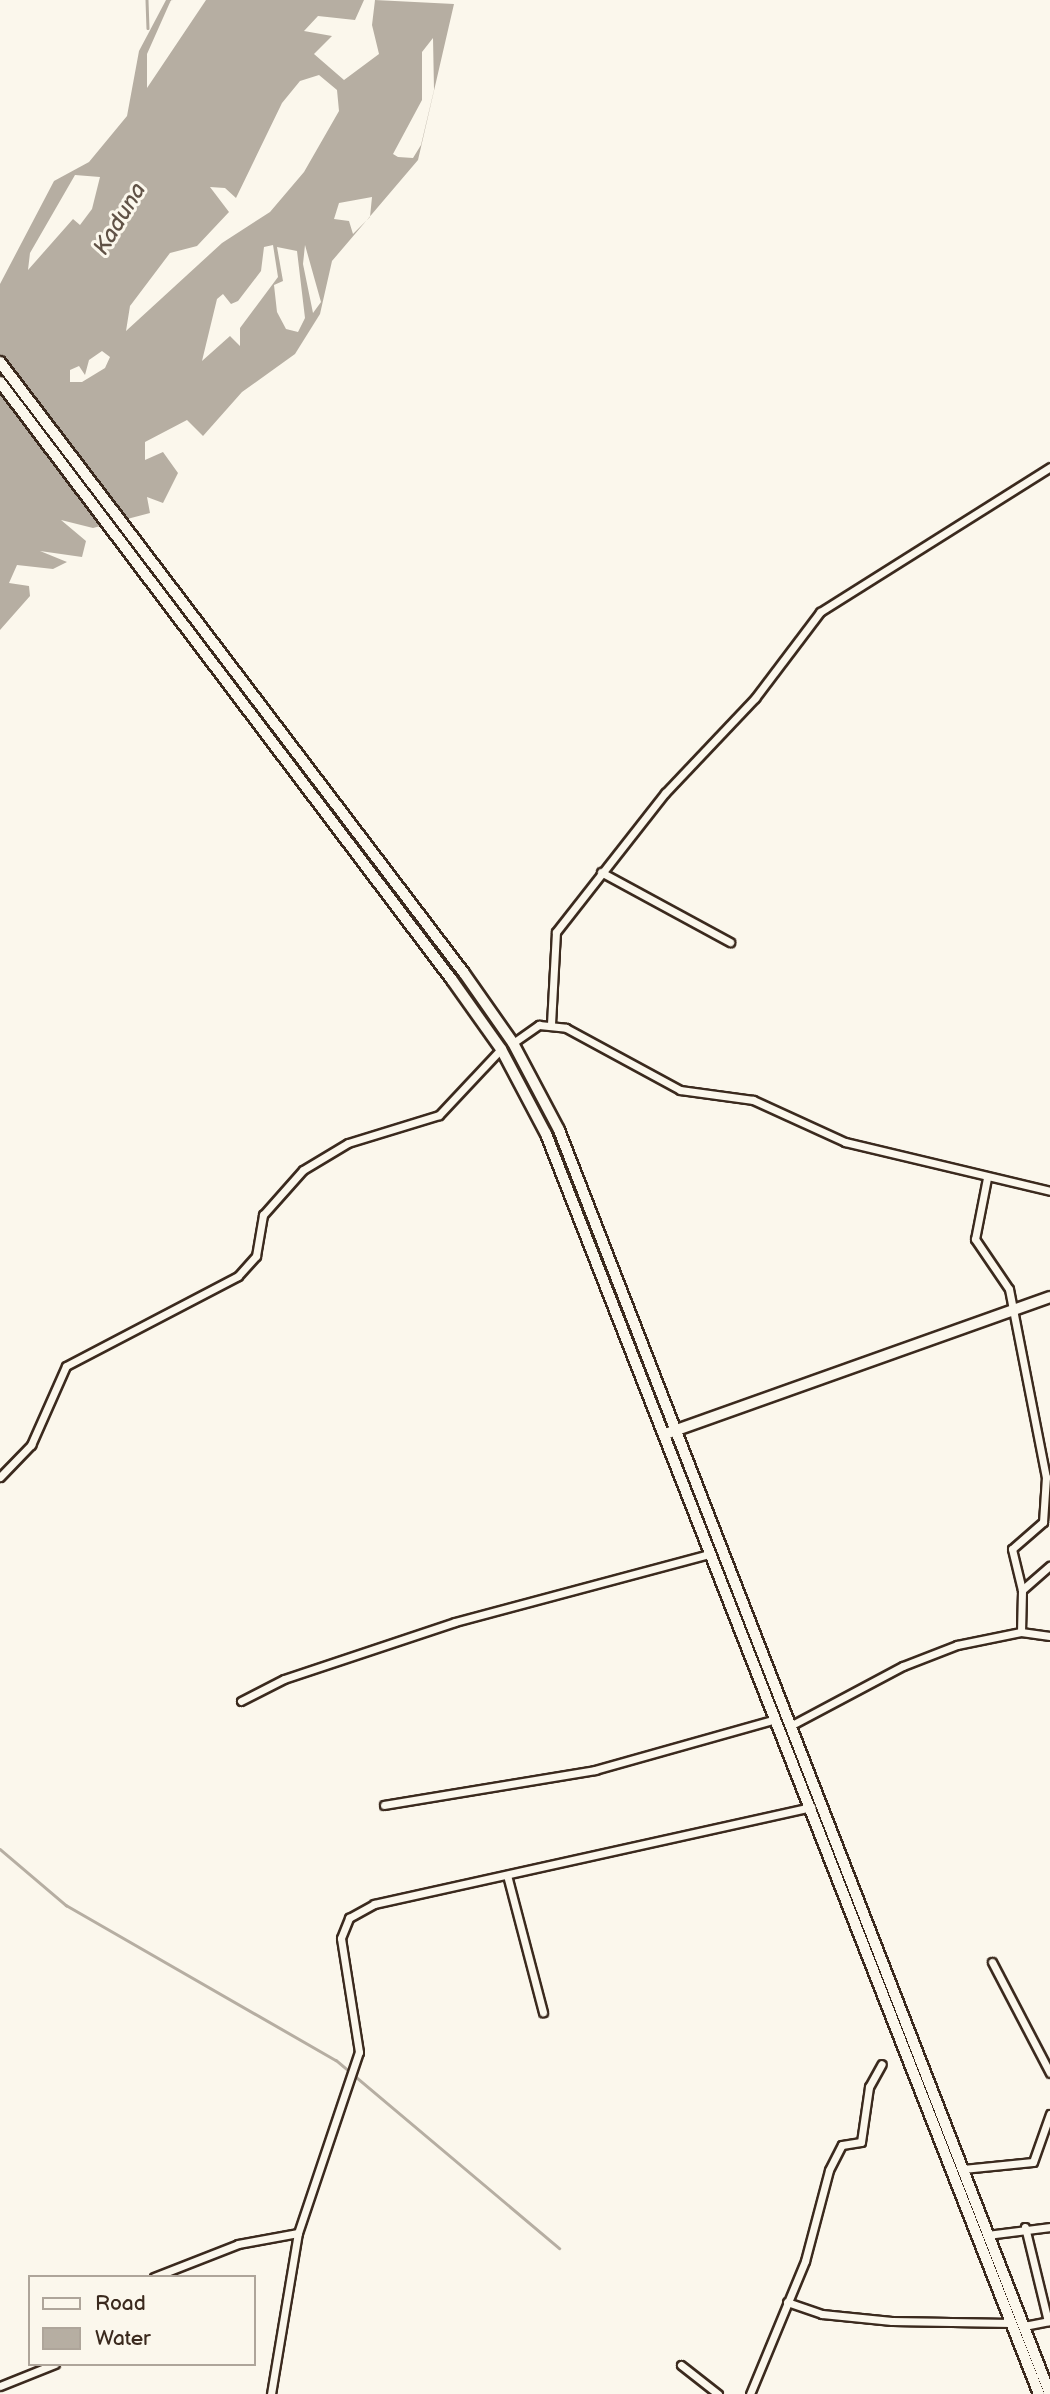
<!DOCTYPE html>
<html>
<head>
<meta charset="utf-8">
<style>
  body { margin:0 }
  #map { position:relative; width:1050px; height:2394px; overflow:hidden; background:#fbf7ec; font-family:"Balsamiq Sans",sans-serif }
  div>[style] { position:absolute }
  .water>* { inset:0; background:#b6aea2 }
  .stream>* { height:2.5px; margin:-1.25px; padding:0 1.25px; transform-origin:1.25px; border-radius:1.25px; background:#b6aea2 }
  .roads { filter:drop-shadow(2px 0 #3b2a1e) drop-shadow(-2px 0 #3b2a1e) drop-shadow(0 2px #3b2a1e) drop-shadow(0 -2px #3b2a1e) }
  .minor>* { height:7px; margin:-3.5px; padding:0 3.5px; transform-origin:3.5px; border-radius:3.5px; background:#fbf7ec }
  .secondary>* { height:10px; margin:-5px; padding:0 5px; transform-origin:5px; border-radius:5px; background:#fbf7ec }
  .primary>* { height:10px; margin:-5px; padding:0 5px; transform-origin:5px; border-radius:5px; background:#fbf7ec }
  span { translate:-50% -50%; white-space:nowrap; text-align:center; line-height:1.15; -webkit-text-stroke:6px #fbf7ec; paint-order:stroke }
  .water-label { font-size:23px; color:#605246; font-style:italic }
  .legend { position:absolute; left:28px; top:2275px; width:228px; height:91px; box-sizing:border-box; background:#fbf7ec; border:2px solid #aea59a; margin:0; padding:9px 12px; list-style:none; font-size:21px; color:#3b2a1e }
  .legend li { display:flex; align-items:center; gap:14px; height:35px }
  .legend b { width:35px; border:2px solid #aea59a }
</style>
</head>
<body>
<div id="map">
  <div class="water">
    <i style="clip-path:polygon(evenodd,166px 0,171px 0,147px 54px,147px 88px,206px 0,364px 0,355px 20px,318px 16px,304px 31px,332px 36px,314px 54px,344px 80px,379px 54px,372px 25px,375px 0,454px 4px,418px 160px,332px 261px,320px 314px,295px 354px,242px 392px,203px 436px,187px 420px,145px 442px,145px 460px,163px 452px,178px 473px,163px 503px,147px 497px,150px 513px,93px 528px,61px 520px,86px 541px,82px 557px,40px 551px,67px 562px,53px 569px,17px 565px,9px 583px,29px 586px,30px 596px,0 630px,0 284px,54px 181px,89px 162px,127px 116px,139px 51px,166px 0,433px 38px,434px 90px,421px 145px,413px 158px,398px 157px,393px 154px,422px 100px,422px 52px,433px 38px,166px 0,319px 75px,337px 90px,339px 111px,304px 172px,270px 212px,222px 243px,126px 331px,130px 306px,170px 253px,197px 246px,229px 212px,210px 187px,225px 188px,236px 198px,282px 103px,300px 81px,319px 75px,166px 0,75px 175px,100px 177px,92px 209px,80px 225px,73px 219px,28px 270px,30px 253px,75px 175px,166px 0,372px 197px,370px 217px,353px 234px,349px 221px,334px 219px,339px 203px,372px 197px,166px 0,273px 245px,278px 277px,240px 328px,240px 346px,230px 336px,202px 361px,217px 299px,223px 294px,231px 304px,238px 301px,261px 271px,264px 247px,273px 245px,166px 0,305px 245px,321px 302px,313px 313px,303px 264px,305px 245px,166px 0,277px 247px,297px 251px,305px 318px,298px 332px,286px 329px,277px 312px,274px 285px,283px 281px,277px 247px,166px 0,102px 351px,110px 357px,105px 368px,82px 382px,70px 382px,70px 370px,79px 366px,85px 375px,89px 360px,102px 351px)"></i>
  </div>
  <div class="stream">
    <i style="left:147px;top:0;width:28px;rotate:88deg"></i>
    <i style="left:0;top:1849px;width:87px;rotate:40.3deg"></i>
    <i style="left:66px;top:1905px;width:311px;rotate:29.9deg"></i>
    <i style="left:336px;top:2060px;width:292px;rotate:40.1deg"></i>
  </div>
  <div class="roads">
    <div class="minor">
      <i style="left:601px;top:872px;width:147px;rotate:28.5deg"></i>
      <i style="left:551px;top:1024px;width:92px;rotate:-86.9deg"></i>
      <i style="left:556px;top:932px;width:177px;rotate:-51.9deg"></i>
      <i style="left:665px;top:793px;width:131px;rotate:-46.5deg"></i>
      <i style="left:755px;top:698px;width:108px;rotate:-52.9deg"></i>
      <i style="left:820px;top:612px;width:272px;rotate:-32.2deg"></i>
      <i style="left:513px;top:1043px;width:32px;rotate:-35deg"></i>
      <i style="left:539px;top:1025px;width:27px;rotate:6deg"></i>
      <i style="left:566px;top:1028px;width:130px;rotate:28.5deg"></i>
      <i style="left:680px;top:1090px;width:74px;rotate:7.8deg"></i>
      <i style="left:753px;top:1100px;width:101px;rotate:24.5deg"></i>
      <i style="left:845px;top:1142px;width:211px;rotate:13.4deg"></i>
      <i style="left:987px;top:1178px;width:62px;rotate:101.1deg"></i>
      <i style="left:975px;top:1239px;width:60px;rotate:55.8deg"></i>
      <i style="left:1009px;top:1289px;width:192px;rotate:78.9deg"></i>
      <i style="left:1046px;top:1477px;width:45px;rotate:93.8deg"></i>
      <i style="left:1043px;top:1522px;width:41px;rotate:138.9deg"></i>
      <i style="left:1012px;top:1549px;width:42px;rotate:76.3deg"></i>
      <i style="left:0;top:1477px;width:45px;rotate:-45.9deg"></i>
      <i style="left:31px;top:1445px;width:86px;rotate:-66.1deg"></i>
      <i style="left:66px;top:1366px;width:194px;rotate:-27.6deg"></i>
      <i style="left:238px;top:1276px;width:27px;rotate:-48deg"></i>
      <i style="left:256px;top:1256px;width:42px;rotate:-80.3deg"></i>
      <i style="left:263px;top:1215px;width:60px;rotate:-48.4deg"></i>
      <i style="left:303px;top:1170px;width:52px;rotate:-31deg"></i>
      <i style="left:348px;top:1143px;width:95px;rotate:-17.1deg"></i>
      <i style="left:439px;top:1115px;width:91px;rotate:-46.8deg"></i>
      <i style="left:1021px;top:1632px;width:42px;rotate:-88.6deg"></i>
      <i style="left:1022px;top:1590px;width:37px;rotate:-41deg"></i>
      <i style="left:241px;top:1701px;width:48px;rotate:-27.1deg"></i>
      <i style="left:284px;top:1679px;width:180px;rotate:-18.4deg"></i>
      <i style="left:455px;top:1622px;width:263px;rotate:-15deg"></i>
      <i style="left:790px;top:1726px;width:128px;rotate:-28deg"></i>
      <i style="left:903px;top:1666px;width:58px;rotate:-21.3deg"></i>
      <i style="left:957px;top:1645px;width:65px;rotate:-11.5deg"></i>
      <i style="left:1021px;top:1632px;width:29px;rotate:8deg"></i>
      <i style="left:384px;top:1805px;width:214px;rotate:-9.4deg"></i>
      <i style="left:595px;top:1770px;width:185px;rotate:-15.7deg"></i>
      <i style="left:507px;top:1875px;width:142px;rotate:75.3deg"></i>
      <i style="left:992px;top:1962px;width:125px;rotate:62.4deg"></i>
      <i style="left:963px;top:2169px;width:70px;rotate:-5.7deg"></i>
      <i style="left:1033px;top:2162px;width:51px;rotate:-70.5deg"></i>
      <i style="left:1025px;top:2227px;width:97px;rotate:76.3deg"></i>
      <i style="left:987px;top:2235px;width:64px;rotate:-7.2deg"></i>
      <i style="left:154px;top:2277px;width:90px;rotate:-21.4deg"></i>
      <i style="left:238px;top:2244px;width:61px;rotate:-10.4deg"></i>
      <i style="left:787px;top:2302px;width:37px;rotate:19deg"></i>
      <i style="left:822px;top:2314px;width:70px;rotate:5.7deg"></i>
      <i style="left:892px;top:2321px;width:119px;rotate:1deg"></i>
      <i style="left:1024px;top:2326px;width:26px;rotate:-11deg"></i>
      <i style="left:681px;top:2365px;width:47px;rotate:38.1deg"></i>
      <i style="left:0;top:2386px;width:59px;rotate:-21.8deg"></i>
      <i style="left:271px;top:2394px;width:163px;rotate:-80.5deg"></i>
      <i style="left:298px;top:2233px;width:191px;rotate:-71.4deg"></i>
      <i style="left:359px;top:2052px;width:115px;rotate:-99deg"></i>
      <i style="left:341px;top:1938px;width:22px;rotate:-68deg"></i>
      <i style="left:349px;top:1918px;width:29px;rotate:-29deg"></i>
      <i style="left:374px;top:1904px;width:448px;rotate:-12.5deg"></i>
      <i style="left:750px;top:2394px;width:144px;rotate:-67.5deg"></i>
      <i style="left:805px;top:2261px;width:94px;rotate:-75.2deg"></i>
      <i style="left:829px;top:2170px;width:28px;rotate:-63deg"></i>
      <i style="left:842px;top:2145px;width:19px;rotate:-9deg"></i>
      <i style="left:861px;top:2142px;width:56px;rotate:-81.7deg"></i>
      <i style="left:869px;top:2087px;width:26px;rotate:-61deg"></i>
    </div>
    <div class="secondary">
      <i style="left:668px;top:1433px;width:405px;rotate:-19.6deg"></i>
    </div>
    <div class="primary">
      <i style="left:0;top:362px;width:767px;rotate:52.79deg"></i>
      <i style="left:464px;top:973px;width:85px;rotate:55deg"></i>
      <i style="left:513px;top:1043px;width:98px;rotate:62.1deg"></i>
      <i style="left:559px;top:1130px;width:1356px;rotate:68.77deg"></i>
      <i style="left:0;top:382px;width:750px;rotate:52.92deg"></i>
      <i style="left:452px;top:980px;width:85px;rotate:54.6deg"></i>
      <i style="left:501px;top:1049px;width:96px;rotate:62.1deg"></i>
      <i style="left:546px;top:1134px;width:1353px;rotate:68.63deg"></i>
    </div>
  </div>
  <div class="water-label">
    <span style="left:120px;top:219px;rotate:-59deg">Kaduna</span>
  </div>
  <ul class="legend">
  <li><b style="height:9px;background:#fbf7ec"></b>Road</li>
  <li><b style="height:19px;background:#b6aea2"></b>Water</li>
  </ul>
</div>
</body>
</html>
